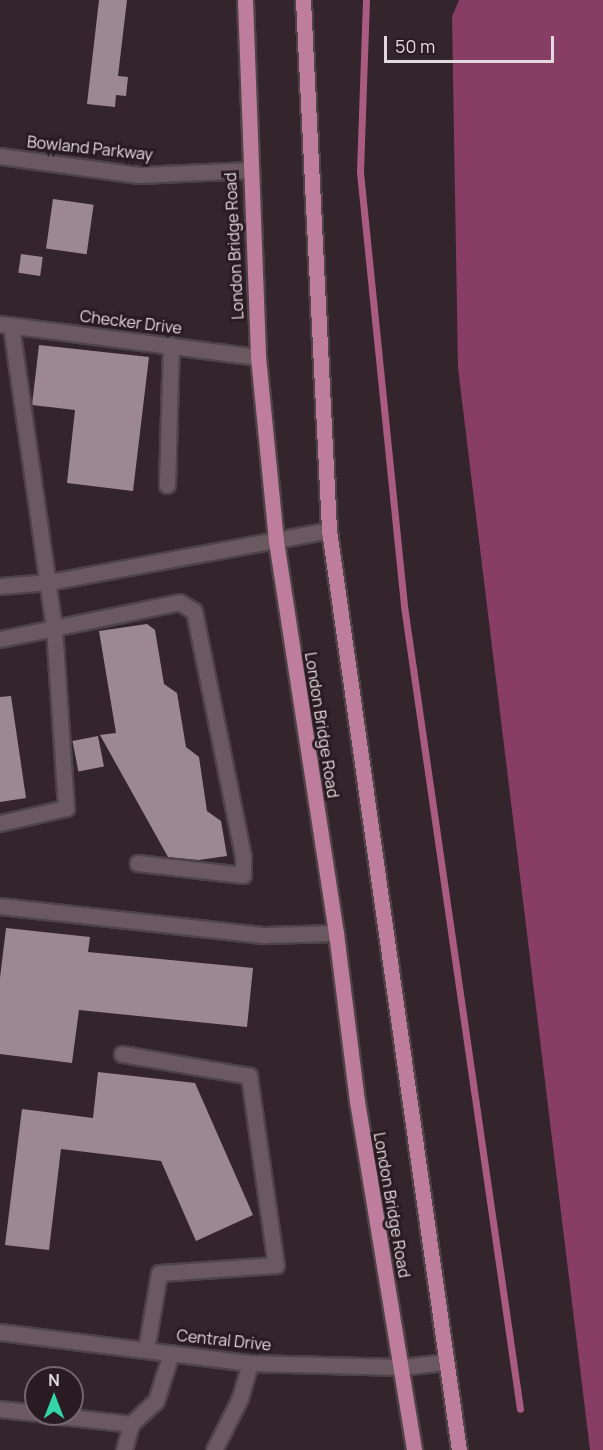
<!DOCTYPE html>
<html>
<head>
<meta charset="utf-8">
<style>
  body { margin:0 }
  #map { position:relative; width:603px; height:1450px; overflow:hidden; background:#34252c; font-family:Manrope,sans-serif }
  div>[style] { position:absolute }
  .forest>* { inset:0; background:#873d64 }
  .stream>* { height:7px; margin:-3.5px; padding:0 3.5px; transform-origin:3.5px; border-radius:3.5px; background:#a95b82 }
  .building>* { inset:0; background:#9c8891; transform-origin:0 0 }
  .roads { filter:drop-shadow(2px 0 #4f4348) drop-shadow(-2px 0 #4f4348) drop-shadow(0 2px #4f4348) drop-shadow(0 -2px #4f4348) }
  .minor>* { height:15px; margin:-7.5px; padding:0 7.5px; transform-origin:7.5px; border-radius:7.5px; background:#6b5961 }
  .major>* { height:15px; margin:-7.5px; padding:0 7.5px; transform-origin:7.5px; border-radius:7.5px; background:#be7d9d }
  span { translate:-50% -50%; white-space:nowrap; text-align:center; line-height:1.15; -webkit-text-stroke:6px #2a1b22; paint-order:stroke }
  .street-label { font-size:16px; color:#e3d8dc }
  .north { position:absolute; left:24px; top:1366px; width:60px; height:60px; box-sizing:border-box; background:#2a1b22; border:2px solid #74676c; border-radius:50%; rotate:0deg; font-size:16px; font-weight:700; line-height:24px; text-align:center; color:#e3d8dc }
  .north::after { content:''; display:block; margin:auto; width:21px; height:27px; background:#32d4a8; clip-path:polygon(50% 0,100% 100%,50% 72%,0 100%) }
  .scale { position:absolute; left:384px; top:36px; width:170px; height:27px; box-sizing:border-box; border:3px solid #e3d8dc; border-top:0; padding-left:8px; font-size:18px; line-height:21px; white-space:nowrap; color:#e3d8dc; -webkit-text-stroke:4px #2a1b22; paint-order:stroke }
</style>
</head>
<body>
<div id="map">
  <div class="forest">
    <i style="clip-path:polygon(459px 0,603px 0,603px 1450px,590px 1450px,458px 368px,452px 17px)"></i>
  </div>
  <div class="stream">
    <i style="left:366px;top:0;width:172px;rotate:92deg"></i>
    <i style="left:360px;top:172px;width:436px;rotate:84.2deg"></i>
    <i style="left:404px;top:606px;width:811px;rotate:81.78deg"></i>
  </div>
  <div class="building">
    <i style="clip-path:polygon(99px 0,127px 0,118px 76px,128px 77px,126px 96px,116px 95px,115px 107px,87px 104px)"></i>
    <i style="left:53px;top:199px;width:41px;height:50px;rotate:8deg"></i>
    <i style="left:21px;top:254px;width:22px;height:19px;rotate:8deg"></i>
    <i style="clip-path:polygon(39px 345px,149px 357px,133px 491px,67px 483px,75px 410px,32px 405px)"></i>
    <i style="clip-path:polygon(147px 624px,155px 630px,164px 684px,177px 693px,186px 747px,199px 757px,207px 811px,221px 821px,227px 856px,199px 860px,168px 857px,100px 735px,116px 733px,99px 631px)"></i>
    <i style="clip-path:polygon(11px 696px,26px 798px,0 802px,0 697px)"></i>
    <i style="left:98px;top:736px;width:31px;height:26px;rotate:79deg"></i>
    <i style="clip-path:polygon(6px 928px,90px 937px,88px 952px,253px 968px,247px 1027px,79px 1010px,72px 1063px,0 1054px,0 978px)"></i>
    <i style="clip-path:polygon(98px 1072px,195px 1083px,253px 1215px,196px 1241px,161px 1161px,61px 1149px,49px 1250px,5px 1245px,22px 1109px,93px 1118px)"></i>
  </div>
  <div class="roads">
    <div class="minor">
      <i style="left:0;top:156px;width:140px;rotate:7.8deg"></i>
      <i style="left:139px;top:175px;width:110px;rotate:-2.6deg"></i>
      <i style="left:0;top:324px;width:260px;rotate:7.3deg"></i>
      <i style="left:167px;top:485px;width:140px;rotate:-88.4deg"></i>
      <i style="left:0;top:586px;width:49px;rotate:-4.7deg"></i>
      <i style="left:49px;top:582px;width:285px;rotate:-10.5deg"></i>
      <i style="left:0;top:639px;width:55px;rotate:-11.5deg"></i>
      <i style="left:54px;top:628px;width:306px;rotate:-98.1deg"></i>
      <i style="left:0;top:823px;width:68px;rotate:-12.8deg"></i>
      <i style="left:66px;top:808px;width:180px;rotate:-93.8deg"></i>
      <i style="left:54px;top:628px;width:128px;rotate:-11.7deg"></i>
      <i style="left:179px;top:602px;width:17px;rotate:31deg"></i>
      <i style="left:194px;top:611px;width:251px;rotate:78.7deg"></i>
      <i style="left:243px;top:857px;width:18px;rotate:90deg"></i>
      <i style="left:243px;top:875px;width:106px;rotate:-173.5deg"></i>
      <i style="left:0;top:906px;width:266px;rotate:6.3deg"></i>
      <i style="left:264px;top:935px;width:72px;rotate:-1.6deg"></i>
      <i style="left:122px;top:1054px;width:129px;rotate:9.8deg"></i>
      <i style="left:249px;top:1076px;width:191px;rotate:81.9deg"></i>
      <i style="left:276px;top:1265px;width:117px;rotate:176.1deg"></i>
      <i style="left:159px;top:1273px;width:78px;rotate:99.6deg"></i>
      <i style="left:0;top:1332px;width:252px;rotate:7.1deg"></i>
      <i style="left:250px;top:1363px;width:151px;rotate:1.5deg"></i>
      <i style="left:401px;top:1367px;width:45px;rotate:-6.3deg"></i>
      <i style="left:0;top:1409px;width:36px;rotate:6deg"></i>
      <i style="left:43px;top:1414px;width:89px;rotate:6.5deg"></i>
      <i style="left:131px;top:1424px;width:34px;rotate:-43deg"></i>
      <i style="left:156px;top:1401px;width:50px;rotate:-72.6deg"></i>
      <i style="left:124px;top:1450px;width:27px;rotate:-75deg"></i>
      <i style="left:214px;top:1450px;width:58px;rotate:-63.4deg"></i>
      <i style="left:240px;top:1398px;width:36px;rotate:-74deg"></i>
    </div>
    <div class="major">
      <i style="left:245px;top:0;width:357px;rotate:87.9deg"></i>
      <i style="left:258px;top:357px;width:185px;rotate:84.4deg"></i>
      <i style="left:276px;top:541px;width:397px;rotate:81.3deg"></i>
      <i style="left:336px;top:933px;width:169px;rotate:82.9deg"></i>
      <i style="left:357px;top:1101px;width:354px;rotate:80.7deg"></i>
      <i style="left:303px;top:0;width:531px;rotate:87.19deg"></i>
      <i style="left:329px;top:530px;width:929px;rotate:81.96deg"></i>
    </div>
  </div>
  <div class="street-label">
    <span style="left:90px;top:148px;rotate:6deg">Bowland Parkway</span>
    <span style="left:234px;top:246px;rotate:-93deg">London Bridge Road</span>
    <span style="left:131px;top:322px;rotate:7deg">Checker Drive</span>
    <span style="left:322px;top:725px;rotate:81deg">London Bridge Road</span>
    <span style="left:392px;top:1205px;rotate:80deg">London Bridge Road</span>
    <span style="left:224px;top:1340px;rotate:6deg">Central Drive</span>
  </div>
  <div class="north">N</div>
  <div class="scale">50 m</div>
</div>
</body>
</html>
